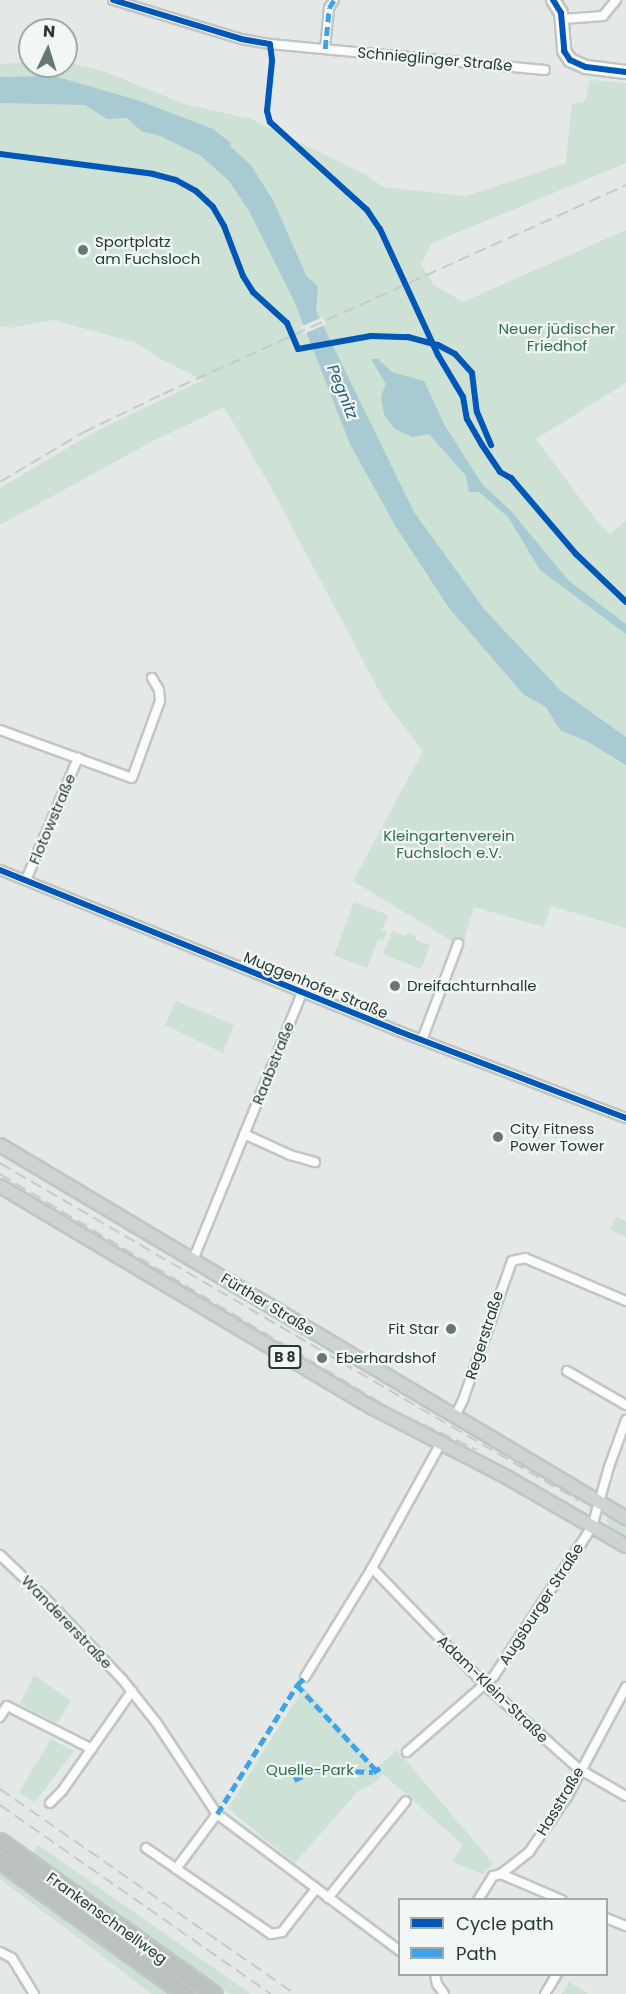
<!DOCTYPE html>
<html>
<head>
<meta charset="utf-8">
<style>
  body { margin:0 }
  #map { position:relative; width:626px; height:1994px; overflow:hidden; background:#e4e9e7; font-family:Poppins,sans-serif }
  div>[style] { position:absolute }
  .green>* { inset:0; background:#cee1d5 }
  .water>* { inset:0; background:#a8cbd3 }
  .pier>* { inset:0; background:#e4e9e7; transform-origin:0 0 }
  .roads { filter:drop-shadow(2px 0 #c1c6c4) drop-shadow(-2px 0 #c1c6c4) drop-shadow(0 2px #c1c6c4) drop-shadow(0 -2px #c1c6c4) }
  .street>* { height:8px; margin:-4px; padding:0 4px; transform-origin:4px; border-radius:4px; background:#fbfcfb }
  .secondary>* { height:12px; margin:-6px; padding:0 6px; transform-origin:6px; border-radius:6px; background:#fbfcfb }
  .primary>* { height:12px; margin:-6px; padding:0 6px; transform-origin:6px; border-radius:6px; background:#ced4d3 }
  .highway>* { height:15px; margin:-7.5px; padding:0 7.5px; transform-origin:7.5px; border-radius:7.5px; background:#bbc1c0 }
  .rail>* { height:2px; margin-top:-1px; transform-origin:0; background:repeating-linear-gradient(90deg,#c7cac9 0 12px,transparent 0 18px) }
  .quiet>* { height:4.5px; margin-top:-2.25px; transform-origin:0; background:repeating-linear-gradient(90deg,#3ea3eb 0 9px,transparent 0 13.5px) }
  .cycleway>* { height:6px; margin:-3px; padding:0 3px; transform-origin:3px; border-radius:3px; background:#0057b8 }
  .dots>* { width:16px; height:16px; translate:-50% -50%; box-sizing:border-box; border:3px solid #f2f7f5; border-radius:50% }
  span { translate:-50% -50%; white-space:nowrap; text-align:center; line-height:1.15; -webkit-text-stroke:4.5px #f2f7f5; paint-order:stroke }
  .shield-label span { padding:2px 4px; background:#f2f7f5; border:2px solid; border-radius:4px; -webkit-text-stroke-width:0 }
  .shield-label { font-size:14px; color:#233a35; font-weight:700 }
  .street-label { font-size:15px; color:#233a35 }
  .poi-label { font-size:15px; color:#233a35 }
  .left { translate:0 -50%; text-align:left }
  .right { translate:-100% -50%; text-align:right }
  .park-label { font-size:15px; color:#316d4c }
  .water-label { font-size:16px; color:#235f70; font-style:italic }
  .legend { position:absolute; left:398px; top:1898px; width:210px; height:78px; box-sizing:border-box; background:#f2f7f5; border:2px solid #9faba8; margin:0; padding:8px 10px; list-style:none; font-size:18px; color:#233a35 }
  .legend li { display:flex; align-items:center; gap:12px; height:30px }
  .legend b { width:30px; border:2px solid #9faba8 }
  .north { position:absolute; left:18px; top:18px; width:60px; height:60px; box-sizing:border-box; background:#f2f7f5; border:2px solid #9faba8; border-radius:50%; rotate:4deg; font-size:16px; font-weight:700; line-height:24px; text-align:center; color:#233a35 }
  .north::after { content:''; display:block; margin:auto; width:21px; height:27px; background:#677773; clip-path:polygon(50% 0,100% 100%,50% 72%,0 100%) }
</style>
</head>
<body>
<div id="map">
  <div class="green">
    <i style="clip-path:polygon(30px 62px,30px 66px,66px 66px,66px 63px,70px 63px,103px 71px,184px 104px,251px 119px,365px 174px,383px 187px,466px 196px,566px 163px,572px 104px,585px 101px,590px 80px,626px 83px,626px 163px,432px 243px,421px 264px,433px 284px,463px 302px,626px 230px,626px 383px,536px 439px,596px 520px,610px 534px,626px 520px,626px 928px,551px 906px,544px 927px,474px 907px,462px 947px,353px 881px,423px 751px,385px 702px,269px 484px,224px 407px,151px 442px,0 525px,0 488px,96px 431px,203px 380px,157px 357px,137px 343px,53px 320px,10px 328px,0 326px,0 64px)"></i>
    <i style="clip-path:polygon(354px 902px,388px 915px,382px 930px,387px 932px,383px 941px,378px 940px,367px 968px,334px 955px)"></i>
    <i style="clip-path:polygon(392px 931px,405px 936px,408px 933px,416px 936px,416px 940px,430px 945px,421px 969px,383px 954px)"></i>
    <i style="clip-path:polygon(176px 1001px,234px 1025px,223px 1053px,165px 1025px)"></i>
    <i style="clip-path:polygon(616px 1217px,626px 1221px,626px 1237px,610px 1230px)"></i>
    <i style="clip-path:polygon(609px 1515px,626px 1523px,626px 1538px,609px 1526px,606px 1520px)"></i>
    <i style="clip-path:polygon(34px 1675px,71px 1701px,57px 1723px,20px 1704px)"></i>
    <i style="clip-path:polygon(304px 1687px,377px 1768px,397px 1750px,493px 1863px,483px 1874px,452px 1862px,463px 1845px,383px 1774px,374px 1783px,358px 1791px,295px 1863px,239px 1818px,228px 1808px)"></i>
    <i style="clip-path:polygon(51px 1739px,74px 1751px,35px 1802px,19px 1792px)"></i>
    <i style="clip-path:polygon(38px 1845px,251px 1994px,230px 1994px,67px 1883px,30px 1857px)"></i>
    <i style="clip-path:polygon(0 1868px,88px 1931px,169px 1994px,152px 1994px,0 1879px)"></i>
    <i style="clip-path:polygon(569px 1982px,589px 1994px,562px 1994px)"></i>
  </div>
  <div class="water">
    <i style="clip-path:polygon(54px 76px,137px 100px,213px 129px,231px 143px,230px 146px,250px 164px,273px 200px,307px 277px,318px 286px,316px 311px,414px 512px,484px 609px,560px 690px,626px 737px,626px 765px,588px 742px,560px 730px,546px 707px,524px 695px,449px 608px,396px 527px,350px 444px,294px 301px,249px 211px,229px 181px,201px 156px,160px 136px,141px 131px,127px 118px,107px 119px,85px 105px,0 103px,0 77px)"></i>
    <i style="clip-path:polygon(371px 359px,378px 359px,392px 372px,424px 381px,444px 424px,482px 484px,512px 512px,569px 581px,626px 624px,626px 634px,540px 570px,508px 517px,479px 492px,469px 492px,466px 476px,429px 434px,412px 437px,395px 429px,384px 415px,381px 396px,386px 384px)"></i>
  </div>
  <div class="pier">
    <i style="left:323px;top:317px;width:8px;height:25px;rotate:67deg"></i>
  </div>
  <div class="roads">
    <div class="street">
      <i style="left:113px;top:0;width:134px;rotate:16.9deg"></i>
      <i style="left:241px;top:39px;width:29px;rotate:10deg"></i>
      <i style="left:270px;top:44px;width:276px;rotate:5.4deg"></i>
      <i style="left:563px;top:19px;width:40px;rotate:-4.3deg"></i>
      <i style="left:603px;top:16px;width:21px;rotate:-51deg"></i>
      <i style="left:325px;top:49px;width:41px;rotate:-84.4deg"></i>
      <i style="left:329px;top:8px;width:9px;rotate:-58deg"></i>
      <i style="left:0;top:730px;width:140px;rotate:20deg"></i>
      <i style="left:132px;top:778px;width:82px;rotate:-70deg"></i>
      <i style="left:160px;top:701px;width:11px;rotate:-95deg"></i>
      <i style="left:159px;top:690px;width:14px;rotate:-120deg"></i>
      <i style="left:0;top:870px;width:429px;rotate:22deg"></i>
      <i style="left:398px;top:1031px;width:244px;rotate:20.9deg"></i>
      <i style="left:26px;top:880px;width:133px;rotate:-66.9deg"></i>
      <i style="left:422px;top:1040px;width:103px;rotate:-69.4deg"></i>
      <i style="left:244px;top:1134px;width:51px;rotate:24.5deg"></i>
      <i style="left:290px;top:1155px;width:26px;rotate:16deg"></i>
      <i style="left:193px;top:1260px;width:288px;rotate:-67.8deg"></i>
      <i style="left:567px;top:1371px;width:68px;rotate:30deg"></i>
      <i style="left:455px;top:1416px;width:18px;rotate:-63deg"></i>
      <i style="left:463px;top:1400px;width:147px;rotate:-70.6deg"></i>
      <i style="left:512px;top:1261px;width:13px;rotate:-13deg"></i>
      <i style="left:525px;top:1258px;width:110px;rotate:23.1deg"></i>
      <i style="left:441px;top:1443px;width:143px;rotate:118.9deg"></i>
      <i style="left:372px;top:1568px;width:163px;rotate:46deg"></i>
      <i style="left:485px;top:1685px;width:126px;rotate:41.8deg"></i>
      <i style="left:579px;top:1769px;width:54px;rotate:29.9deg"></i>
      <i style="left:0;top:1555px;width:62px;rotate:43.7deg"></i>
      <i style="left:45px;top:1598px;width:112px;rotate:46.5deg"></i>
      <i style="left:122px;top:1679px;width:55px;rotate:51.7deg"></i>
      <i style="left:156px;top:1722px;width:110px;rotate:56.5deg"></i>
      <i style="left:217px;top:1814px;width:229px;rotate:36.8deg"></i>
      <i style="left:305px;top:1677px;width:128px;rotate:-58.4deg"></i>
      <i style="left:0;top:1717px;width:13px;rotate:-58deg"></i>
      <i style="left:7px;top:1706px;width:95px;rotate:26.8deg"></i>
      <i style="left:407px;top:1752px;width:116px;rotate:-41.1deg"></i>
      <i style="left:494px;top:1676px;width:178px;rotate:-56.7deg"></i>
      <i style="left:592px;top:1527px;width:62px;rotate:-74.2deg"></i>
      <i style="left:609px;top:1467px;width:50px;rotate:-70.1deg"></i>
      <i style="left:50px;top:1803px;width:17px;rotate:-45deg"></i>
      <i style="left:62px;top:1791px;width:122px;rotate:-55deg"></i>
      <i style="left:146px;top:1848px;width:152px;rotate:34.5deg"></i>
      <i style="left:271px;top:1934px;width:11px;rotate:-10deg"></i>
      <i style="left:282px;top:1932px;width:55px;rotate:-51.7deg"></i>
      <i style="left:176px;top:1869px;width:69px;rotate:-53.3deg"></i>
      <i style="left:501px;top:1874px;width:66px;rotate:23.1deg"></i>
      <i style="left:328px;top:1898px;width:124px;rotate:-51.2deg"></i>
      <i style="left:478px;top:1900px;width:28px;rotate:-58deg"></i>
      <i style="left:493px;top:1876px;width:8px;rotate:-14deg"></i>
      <i style="left:501px;top:1874px;width:36px;rotate:-38deg"></i>
      <i style="left:529px;top:1852px;width:67px;rotate:-55.4deg"></i>
      <i style="left:567px;top:1797px;width:125px;rotate:-61.8deg"></i>
      <i style="left:606px;top:1918px;width:22px;rotate:22deg"></i>
      <i style="left:0;top:1952px;width:13px;rotate:27deg"></i>
      <i style="left:12px;top:1958px;width:42px;rotate:58.6deg"></i>
      <i style="left:435px;top:1974px;width:10px;rotate:79deg"></i>
      <i style="left:437px;top:1984px;width:12px;rotate:55deg"></i>
      <i style="left:545px;top:1994px;width:23px;rotate:-59deg"></i>
    </div>
    <div class="secondary">
      <i style="left:553px;top:0;width:15px;rotate:58deg"></i>
      <i style="left:561px;top:13px;width:38px;rotate:85deg"></i>
      <i style="left:564px;top:51px;width:11px;rotate:56deg"></i>
      <i style="left:570px;top:60px;width:17px;rotate:24deg"></i>
      <i style="left:586px;top:67px;width:40px;rotate:7.1deg"></i>
    </div>
    <div class="primary">
      <i style="left:0;top:1145px;width:729px;rotate:30.79deg"></i>
      <i style="left:0;top:1186px;width:432px;rotate:30.8deg"></i>
      <i style="left:371px;top:1407px;width:148px;rotate:27.3deg"></i>
      <i style="left:503px;top:1475px;width:142px;rotate:30deg"></i>
    </div>
    <div class="highway">
      <i style="left:0;top:1841px;width:263px;rotate:35.6deg"></i>
      <i style="left:0;top:1861px;width:228px;rotate:35.7deg"></i>
    </div>
  </div>
  <div class="rail">
    <i style="left:0;top:482px;width:98px;rotate:-30.8deg"></i>
    <i style="left:84px;top:432px;width:88px;rotate:-25.7deg"></i>
    <i style="left:163px;top:394px;width:508px;rotate:-24.29deg"></i>
    <i style="left:0;top:1163px;width:670px;rotate:30.27deg"></i>
    <i style="left:0;top:1174px;width:456px;rotate:31deg"></i>
    <i style="left:391px;top:1409px;width:95px;rotate:25.5deg"></i>
    <i style="left:0;top:1789px;width:359px;rotate:34.8deg"></i>
    <i style="left:0;top:1805px;width:330px;rotate:34.9deg"></i>
  </div>
  <div class="quiet">
    <i style="left:325px;top:49px;width:41px;rotate:-84.4deg"></i>
    <i style="left:329px;top:8px;width:9px;rotate:-58deg"></i>
    <i style="left:297px;top:1685px;width:116px;rotate:47.1deg"></i>
    <i style="left:294px;top:1780px;width:23px;rotate:-25deg"></i>
    <i style="left:315px;top:1770px;width:58px;rotate:2deg"></i>
    <i style="left:373px;top:1772px;width:8px;rotate:-30deg"></i>
    <i style="left:217px;top:1814px;width:152px;rotate:-58.2deg"></i>
    <i style="left:297px;top:1685px;width:11px;rotate:-45deg"></i>
  </div>
  <div class="cycleway">
    <i style="left:113px;top:0;width:134px;rotate:16.9deg"></i>
    <i style="left:241px;top:39px;width:29px;rotate:10deg"></i>
    <i style="left:270px;top:44px;width:17px;rotate:83deg"></i>
    <i style="left:272px;top:61px;width:50px;rotate:95.7deg"></i>
    <i style="left:267px;top:111px;width:11px;rotate:75deg"></i>
    <i style="left:270px;top:122px;width:131px;rotate:42.2deg"></i>
    <i style="left:367px;top:210px;width:23px;rotate:56deg"></i>
    <i style="left:380px;top:229px;width:139px;rotate:65.3deg"></i>
    <i style="left:438px;top:355px;width:49px;rotate:59.2deg"></i>
    <i style="left:463px;top:397px;width:22px;rotate:80deg"></i>
    <i style="left:467px;top:419px;width:30px;rotate:60deg"></i>
    <i style="left:482px;top:445px;width:32px;rotate:56deg"></i>
    <i style="left:500px;top:472px;width:13px;rotate:29deg"></i>
    <i style="left:511px;top:478px;width:100px;rotate:49.5deg"></i>
    <i style="left:576px;top:554px;width:69px;rotate:43.8deg"></i>
    <i style="left:553px;top:0;width:15px;rotate:58deg"></i>
    <i style="left:561px;top:13px;width:38px;rotate:85deg"></i>
    <i style="left:564px;top:51px;width:11px;rotate:56deg"></i>
    <i style="left:570px;top:60px;width:17px;rotate:24deg"></i>
    <i style="left:586px;top:67px;width:40px;rotate:7.1deg"></i>
    <i style="left:0;top:154px;width:154px;rotate:7.4deg"></i>
    <i style="left:153px;top:174px;width:24px;rotate:15deg"></i>
    <i style="left:176px;top:180px;width:23px;rotate:29deg"></i>
    <i style="left:196px;top:191px;width:23px;rotate:43deg"></i>
    <i style="left:213px;top:207px;width:22px;rotate:60deg"></i>
    <i style="left:224px;top:226px;width:53px;rotate:69.2deg"></i>
    <i style="left:243px;top:276px;width:19px;rotate:58deg"></i>
    <i style="left:253px;top:292px;width:46px;rotate:42.4deg"></i>
    <i style="left:287px;top:323px;width:28px;rotate:67deg"></i>
    <i style="left:298px;top:349px;width:74px;rotate:-10.1deg"></i>
    <i style="left:371px;top:336px;width:37px;rotate:2deg"></i>
    <i style="left:408px;top:337px;width:31px;rotate:15deg"></i>
    <i style="left:438px;top:345px;width:19px;rotate:28deg"></i>
    <i style="left:455px;top:354px;width:25px;rotate:48deg"></i>
    <i style="left:472px;top:373px;width:39px;rotate:83deg"></i>
    <i style="left:477px;top:412px;width:36px;rotate:67deg"></i>
    <i style="left:0;top:870px;width:429px;rotate:22deg"></i>
    <i style="left:398px;top:1031px;width:244px;rotate:20.9deg"></i>
  </div>
  <div class="dots">
    <i style="left:83px;top:250px;background:#677773"></i>
    <i style="left:395px;top:986px;background:#677773"></i>
    <i style="left:498px;top:1137px;background:#677773"></i>
    <i style="left:451px;top:1329px;background:#677773"></i>
    <i style="left:322px;top:1358px;background:#677773"></i>
  </div>
  <div class="shield-label">
    <span style="left:285px;top:1357px">B 8</span>
  </div>
  <div class="street-label">
    <span style="left:435px;top:59px;rotate:5deg">Schnieglinger Straße</span>
    <span style="left:52px;top:819px;rotate:-67deg">Flotowstraße</span>
    <span style="left:316px;top:985px;rotate:22deg">Muggenhofer Straße</span>
    <span style="left:273px;top:1063px;rotate:-68deg">Raabstraße</span>
    <span style="left:268px;top:1304px;rotate:31deg">Fürther Straße</span>
    <span style="left:484px;top:1335px;rotate:-72deg">Regerstraße</span>
    <span style="left:541px;top:1604px;rotate:-57deg">Augsburger Straße</span>
    <span style="left:67px;top:1622px;rotate:46deg">Wandererstraße</span>
    <span style="left:493px;top:1689px;rotate:44deg">Adam-Klein-Straße</span>
    <span style="left:560px;top:1801px;rotate:-59deg">Hasstraße</span>
    <span style="left:107px;top:1918px;rotate:36deg">Frankenschnellweg</span>
  </div>
  <div class="poi-label">
    <span class="left" style="left:95px;top:250px">Sportplatz<br>am Fuchsloch</span>
    <span class="left" style="left:407px;top:986px">Dreifachturnhalle</span>
    <span class="left" style="left:510px;top:1137px">City Fitness<br>Power Tower</span>
    <span class="right" style="left:439px;top:1329px">Fit Star</span>
    <span class="left" style="left:336px;top:1358px">Eberhardshof</span>
  </div>
  <div class="park-label">
    <span style="left:557px;top:337px">Neuer jüdischer<br>Friedhof</span>
    <span style="left:449px;top:844px">Kleingartenverein<br>Fuchsloch e.V.</span>
    <span style="left:310px;top:1770px">Quelle-Park</span>
  </div>
  <div class="water-label">
    <span style="left:342px;top:392px;rotate:68deg">Pegnitz</span>
  </div>
  <ul class="legend">
  <li><b style="height:8px;background:#0057b8"></b>Cycle path</li>
  <li><b style="height:8px;background:#3ea3eb"></b>Path</li>
  </ul>
  <div class="north">N</div>
</div>
</body>
</html>
